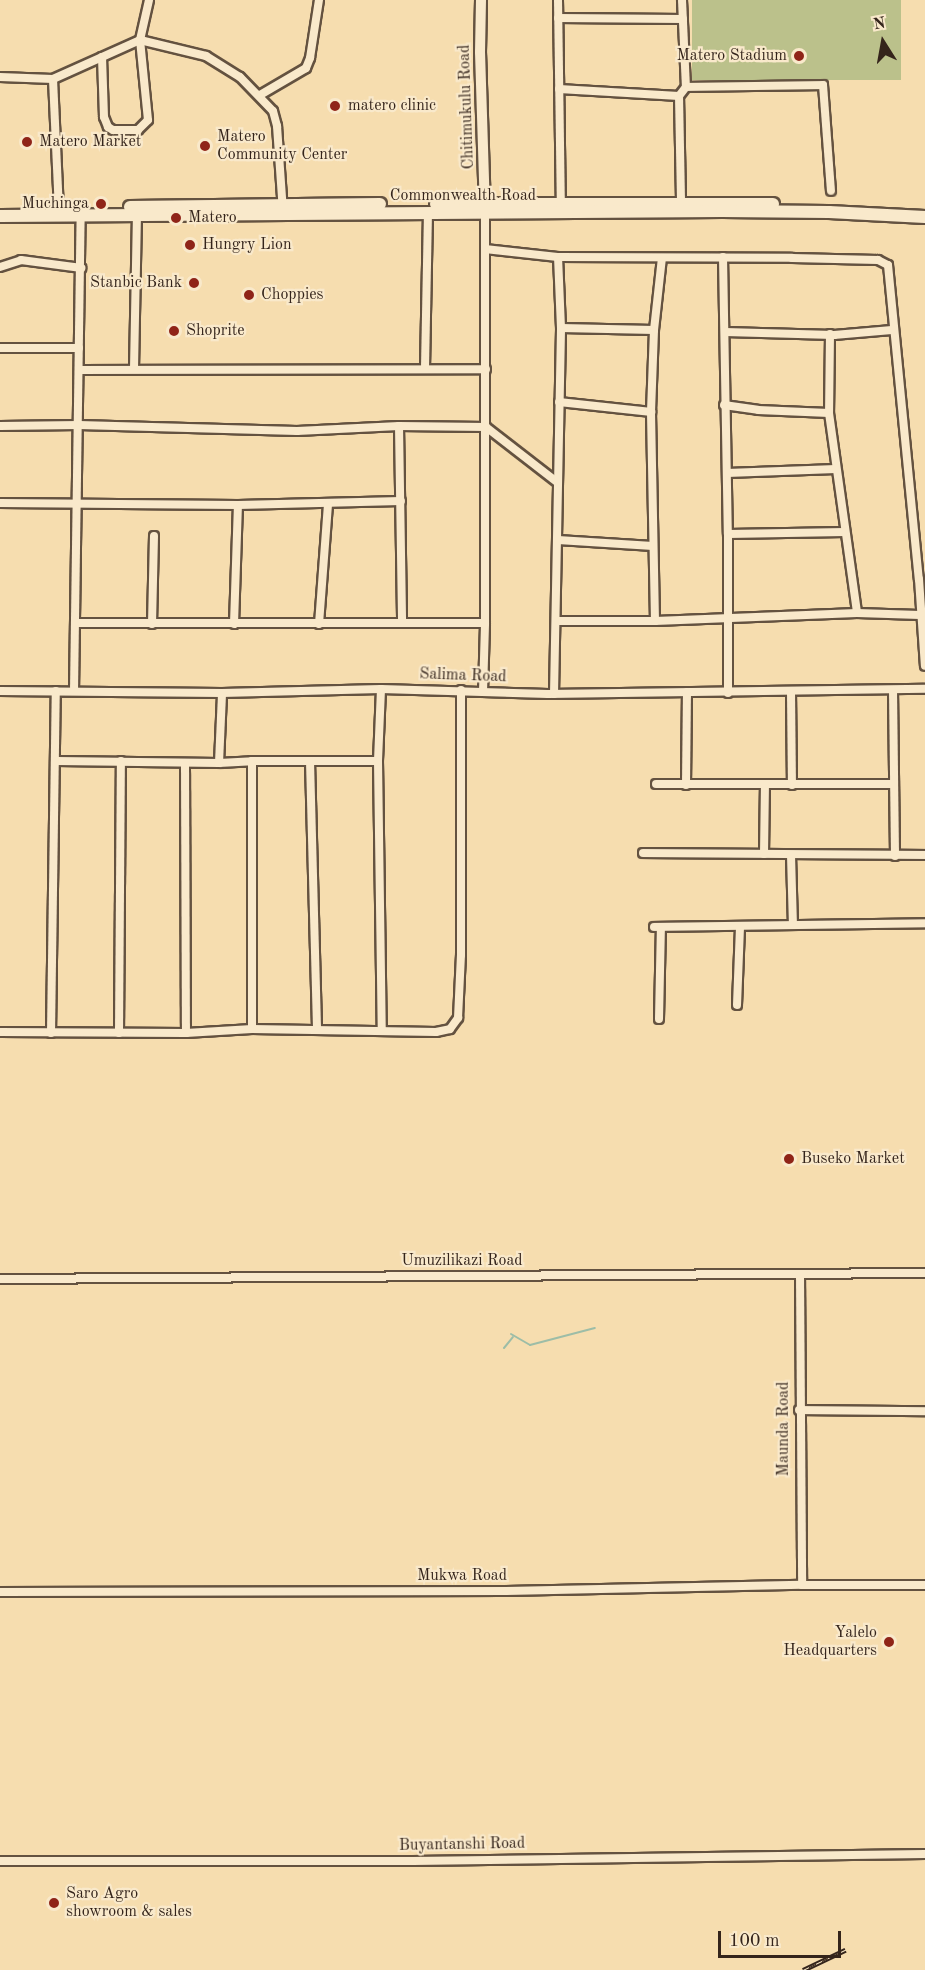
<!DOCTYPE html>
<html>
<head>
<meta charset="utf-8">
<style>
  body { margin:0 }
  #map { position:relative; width:925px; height:1970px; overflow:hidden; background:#f6ddaf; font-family:"Old Standard TT",serif }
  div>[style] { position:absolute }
  .green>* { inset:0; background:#bbc18b; transform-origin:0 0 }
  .stream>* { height:2px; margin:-1px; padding:0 1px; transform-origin:1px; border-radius:1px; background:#9dbda7 }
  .roads { filter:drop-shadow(2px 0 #645240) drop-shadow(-2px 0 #645240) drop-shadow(0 2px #645240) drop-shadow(0 -2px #645240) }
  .minor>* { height:8px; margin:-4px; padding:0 4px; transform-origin:4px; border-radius:4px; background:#f9e9cb }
  .tertiary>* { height:10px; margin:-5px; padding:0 5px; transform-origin:5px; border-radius:5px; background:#f9e9cb }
  .secondary>* { height:12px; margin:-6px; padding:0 6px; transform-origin:6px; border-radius:6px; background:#f9e9cb }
  .rail>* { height:4.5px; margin-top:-2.25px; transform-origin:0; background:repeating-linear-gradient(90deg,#f9e9cb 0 7px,#34241b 0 14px); box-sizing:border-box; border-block:2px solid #34241b }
  .dots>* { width:16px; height:16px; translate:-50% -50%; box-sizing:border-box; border:3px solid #f9e9cb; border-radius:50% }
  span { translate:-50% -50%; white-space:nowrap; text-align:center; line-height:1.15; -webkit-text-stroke:4.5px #f9e9cb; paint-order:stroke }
  .poi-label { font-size:16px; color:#34241b }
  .right { translate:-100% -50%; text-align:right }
  .left { translate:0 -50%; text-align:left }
  .street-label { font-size:16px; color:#34241b }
  .north { position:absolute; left:853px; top:12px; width:60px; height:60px; -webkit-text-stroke:4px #f9e9cb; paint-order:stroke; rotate:349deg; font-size:16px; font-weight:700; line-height:24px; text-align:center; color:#34241b }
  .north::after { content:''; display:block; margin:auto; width:21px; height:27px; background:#34241b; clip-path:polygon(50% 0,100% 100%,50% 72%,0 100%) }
  .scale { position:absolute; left:718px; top:1931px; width:123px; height:27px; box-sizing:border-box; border:3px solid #34241b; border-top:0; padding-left:8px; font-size:18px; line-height:21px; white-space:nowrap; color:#34241b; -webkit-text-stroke:4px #f9e9cb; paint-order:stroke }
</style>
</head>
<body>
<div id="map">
  <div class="green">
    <i style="left:692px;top:0;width:209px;height:80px"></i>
  </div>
  <div class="stream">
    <i style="left:511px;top:1334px;width:22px;rotate:30deg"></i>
    <i style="left:530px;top:1345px;width:67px;rotate:-14.7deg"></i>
    <i style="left:504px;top:1348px;width:14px;rotate:-51deg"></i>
  </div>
  <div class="roads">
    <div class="minor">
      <i style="left:558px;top:0;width:204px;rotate:89.2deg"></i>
      <i style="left:682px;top:0;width:87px;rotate:87.4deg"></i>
      <i style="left:558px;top:18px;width:125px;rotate:0.5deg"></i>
      <i style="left:102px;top:57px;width:60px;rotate:88.1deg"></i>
      <i style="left:104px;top:117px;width:11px;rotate:68deg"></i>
      <i style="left:108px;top:127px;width:6px;rotate:31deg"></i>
      <i style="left:113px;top:130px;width:25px"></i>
      <i style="left:138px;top:130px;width:14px;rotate:-45deg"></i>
      <i style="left:148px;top:120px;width:80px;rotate:-95.7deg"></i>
      <i style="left:140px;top:40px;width:68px;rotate:13.6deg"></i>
      <i style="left:206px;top:56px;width:40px;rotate:32deg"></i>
      <i style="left:240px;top:77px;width:47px;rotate:45.9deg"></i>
      <i style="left:273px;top:111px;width:16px;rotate:75deg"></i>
      <i style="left:277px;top:126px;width:85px;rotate:86deg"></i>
      <i style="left:0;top:77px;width:53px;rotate:2.2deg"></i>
      <i style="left:53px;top:79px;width:95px;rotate:-24.1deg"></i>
      <i style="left:140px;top:40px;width:41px;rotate:-77.3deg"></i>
      <i style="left:53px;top:79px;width:130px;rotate:87.4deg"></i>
      <i style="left:559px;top:89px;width:120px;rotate:3.3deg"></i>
      <i style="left:679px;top:96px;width:11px;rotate:-52deg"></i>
      <i style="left:686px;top:87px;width:137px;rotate:-0.8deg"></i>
      <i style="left:823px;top:85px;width:106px;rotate:85.7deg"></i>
      <i style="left:260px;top:95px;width:53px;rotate:-30.4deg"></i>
      <i style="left:306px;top:68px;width:11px;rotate:-68deg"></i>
      <i style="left:310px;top:58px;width:59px;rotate:-81.2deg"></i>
      <i style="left:679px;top:96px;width:106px;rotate:88.9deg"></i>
      <i style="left:485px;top:249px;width:73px;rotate:6.3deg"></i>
      <i style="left:558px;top:257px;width:234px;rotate:0.2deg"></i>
      <i style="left:792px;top:258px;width:86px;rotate:1.3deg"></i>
      <i style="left:878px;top:260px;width:11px;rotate:27deg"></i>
      <i style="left:888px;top:265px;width:316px;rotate:84.4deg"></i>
      <i style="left:919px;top:579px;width:87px;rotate:86.1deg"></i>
      <i style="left:723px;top:257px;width:277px;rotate:89deg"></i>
      <i style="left:728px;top:534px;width:159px;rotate:90deg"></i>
      <i style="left:0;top:267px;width:22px;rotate:-18deg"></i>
      <i style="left:21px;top:260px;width:61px;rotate:7.6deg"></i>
      <i style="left:561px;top:328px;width:93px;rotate:1.2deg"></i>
      <i style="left:725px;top:332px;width:109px;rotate:1.6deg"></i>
      <i style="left:834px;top:335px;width:58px;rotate:-4.9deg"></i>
      <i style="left:830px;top:334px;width:79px;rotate:90.7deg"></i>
      <i style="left:829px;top:413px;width:202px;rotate:82deg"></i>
      <i style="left:0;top:348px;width:79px"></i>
      <i style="left:425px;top:368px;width:156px;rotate:-88.9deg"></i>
      <i style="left:134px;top:369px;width:159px;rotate:-88.9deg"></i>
      <i style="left:80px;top:370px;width:406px;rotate:-0.1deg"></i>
      <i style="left:559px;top:402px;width:93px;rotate:6.2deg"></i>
      <i style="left:724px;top:405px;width:34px;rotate:8deg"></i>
      <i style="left:758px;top:410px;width:71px;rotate:2.4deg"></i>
      <i style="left:0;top:426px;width:79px;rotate:-0.7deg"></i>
      <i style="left:79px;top:425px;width:218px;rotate:1.6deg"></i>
      <i style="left:297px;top:431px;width:102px;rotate:-2.8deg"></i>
      <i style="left:399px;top:426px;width:87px;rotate:0.7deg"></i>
      <i style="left:486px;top:427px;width:90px;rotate:37.8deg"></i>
      <i style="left:399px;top:426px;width:197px;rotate:89.1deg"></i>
      <i style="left:727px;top:473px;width:109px;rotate:-2.1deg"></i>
      <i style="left:0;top:503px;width:238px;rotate:0.5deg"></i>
      <i style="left:238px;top:505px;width:163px;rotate:-1.4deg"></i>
      <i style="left:728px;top:534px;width:117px;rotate:-1deg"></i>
      <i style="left:558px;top:540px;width:95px;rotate:3.6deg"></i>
      <i style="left:556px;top:621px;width:99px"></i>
      <i style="left:655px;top:621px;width:202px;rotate:-2.3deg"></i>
      <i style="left:857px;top:613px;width:63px;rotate:1.8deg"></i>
      <i style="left:655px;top:621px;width:209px;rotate:-91.1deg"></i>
      <i style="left:651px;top:412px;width:82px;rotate:-87.9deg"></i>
      <i style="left:654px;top:330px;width:72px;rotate:-83.7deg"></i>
      <i style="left:75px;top:623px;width:410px"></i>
      <i style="left:152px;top:624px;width:88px;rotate:-88.7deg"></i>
      <i style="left:234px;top:624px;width:119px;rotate:-88.1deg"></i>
      <i style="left:319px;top:624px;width:121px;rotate:-85.7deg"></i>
      <i style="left:381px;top:689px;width:72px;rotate:92.4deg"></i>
      <i style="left:378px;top:761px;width:270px;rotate:89.2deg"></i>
      <i style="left:0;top:691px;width:222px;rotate:0.5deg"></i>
      <i style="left:222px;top:693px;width:159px;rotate:-1.4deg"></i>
      <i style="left:381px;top:689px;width:167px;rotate:1.7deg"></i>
      <i style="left:548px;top:694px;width:377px;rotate:-0.8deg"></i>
      <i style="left:74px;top:691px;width:483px;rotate:-89.2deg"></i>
      <i style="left:893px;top:691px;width:165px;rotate:89.3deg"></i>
      <i style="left:483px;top:692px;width:69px;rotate:-88.3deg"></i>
      <i style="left:485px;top:623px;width:410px;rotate:-90deg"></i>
      <i style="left:791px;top:692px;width:93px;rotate:89.4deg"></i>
      <i style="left:554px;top:694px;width:366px;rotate:-88.9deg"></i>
      <i style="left:561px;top:328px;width:71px;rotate:-92.4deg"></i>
      <i style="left:57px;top:761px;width:162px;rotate:0.7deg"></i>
      <i style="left:219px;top:763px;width:33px;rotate:-3deg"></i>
      <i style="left:252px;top:761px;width:126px"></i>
      <i style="left:252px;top:761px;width:268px;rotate:90deg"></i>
      <i style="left:310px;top:761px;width:269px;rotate:88.5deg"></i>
      <i style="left:185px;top:763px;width:270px;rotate:89.8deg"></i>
      <i style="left:219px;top:763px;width:70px;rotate:-87.5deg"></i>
      <i style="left:656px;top:784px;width:238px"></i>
      <i style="left:686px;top:785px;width:93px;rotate:-89.4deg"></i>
      <i style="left:643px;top:853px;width:282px;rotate:0.4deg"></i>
      <i style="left:764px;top:854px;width:69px;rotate:-89.2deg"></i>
      <i style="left:791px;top:855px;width:70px;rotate:88.4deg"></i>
      <i style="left:654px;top:927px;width:271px;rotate:-0.8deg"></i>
      <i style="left:737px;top:1005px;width:79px;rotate:-87.8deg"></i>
      <i style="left:659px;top:1019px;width:92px;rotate:-88.8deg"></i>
      <i style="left:0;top:1032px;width:186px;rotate:0.3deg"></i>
      <i style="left:186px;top:1033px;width:66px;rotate:-3.5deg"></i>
      <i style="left:252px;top:1029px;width:184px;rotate:0.9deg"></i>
      <i style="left:436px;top:1032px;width:14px;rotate:-12deg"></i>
      <i style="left:450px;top:1029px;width:14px;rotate:-54deg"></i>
      <i style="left:458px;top:1018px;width:63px;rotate:-87.3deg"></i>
      <i style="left:461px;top:955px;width:265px;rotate:-90deg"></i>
      <i style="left:51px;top:1033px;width:342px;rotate:-89.2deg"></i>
      <i style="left:119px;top:1033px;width:272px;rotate:-89.6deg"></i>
      <i style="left:800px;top:1274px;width:311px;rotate:89.6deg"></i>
      <i style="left:0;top:1279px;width:925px;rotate:-0.37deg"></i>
      <i style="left:799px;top:1410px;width:126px;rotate:0.5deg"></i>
      <i style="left:0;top:1592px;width:506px;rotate:-0.11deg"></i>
      <i style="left:506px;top:1591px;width:296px;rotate:-1.2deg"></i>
      <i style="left:802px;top:1585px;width:123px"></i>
      <i style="left:0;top:1861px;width:413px"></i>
      <i style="left:413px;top:1861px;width:512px;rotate:-0.78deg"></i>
    </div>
    <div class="tertiary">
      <i style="left:481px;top:0;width:52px;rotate:91.1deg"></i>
      <i style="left:480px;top:52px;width:161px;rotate:88.2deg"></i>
    </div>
    <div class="secondary">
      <i style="left:436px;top:204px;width:337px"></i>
      <i style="left:130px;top:207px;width:250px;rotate:-0.7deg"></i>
      <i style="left:0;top:216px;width:722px;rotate:-0.4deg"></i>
      <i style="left:722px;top:211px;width:107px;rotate:0.5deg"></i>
      <i style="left:829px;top:212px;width:96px;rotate:3deg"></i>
    </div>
  </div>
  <div class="rail">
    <i style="left:803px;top:1970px;width:47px;rotate:-25.5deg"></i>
  </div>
  <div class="dots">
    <i style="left:799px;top:56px;background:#8f2418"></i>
    <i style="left:335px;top:106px;background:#8f2418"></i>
    <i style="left:27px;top:142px;background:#8f2418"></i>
    <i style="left:205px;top:146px;background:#8f2418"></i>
    <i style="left:101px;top:204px;background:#8f2418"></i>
    <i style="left:176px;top:218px;background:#8f2418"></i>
    <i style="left:190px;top:245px;background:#8f2418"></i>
    <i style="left:194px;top:283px;background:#8f2418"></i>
    <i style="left:249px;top:295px;background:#8f2418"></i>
    <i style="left:174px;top:331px;background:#8f2418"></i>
    <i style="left:789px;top:1159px;background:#8f2418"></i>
    <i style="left:889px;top:1642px;background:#8f2418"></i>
    <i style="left:54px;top:1903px;background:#8f2418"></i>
  </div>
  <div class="poi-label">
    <span class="right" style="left:787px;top:56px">Matero Stadium</span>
    <span class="left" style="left:348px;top:106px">matero clinic</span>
    <span class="left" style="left:217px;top:146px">Matero<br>Community Center</span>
    <span class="left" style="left:39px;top:142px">Matero Market</span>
    <span class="right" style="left:89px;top:204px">Muchinga</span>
    <span class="left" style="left:188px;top:218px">Matero</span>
    <span class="left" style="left:202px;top:245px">Hungry Lion</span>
    <span class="right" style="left:182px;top:283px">Stanbic Bank</span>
    <span class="left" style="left:261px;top:295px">Choppies</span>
    <span class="left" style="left:186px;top:331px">Shoprite</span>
    <span class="left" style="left:801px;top:1159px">Buseko Market</span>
    <span class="right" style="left:877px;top:1642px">Yalelo<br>Headquarters</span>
    <span class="left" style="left:66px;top:1903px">Saro Agro<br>showroom &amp; sales</span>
  </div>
  <div class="street-label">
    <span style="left:467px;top:107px;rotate:-92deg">Chitimukulu Road</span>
    <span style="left:463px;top:196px">Commonwealth Road</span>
    <span style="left:463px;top:676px;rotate:2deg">Salima Road</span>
    <span style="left:462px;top:1261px">Umuzilikazi Road</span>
    <span style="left:784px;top:1429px;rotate:-90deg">Maunda Road</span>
    <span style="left:462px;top:1576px">Mukwa Road</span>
    <span style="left:462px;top:1845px;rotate:-1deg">Buyantanshi Road</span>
  </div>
  <div class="north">N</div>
  <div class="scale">100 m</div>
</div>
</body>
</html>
